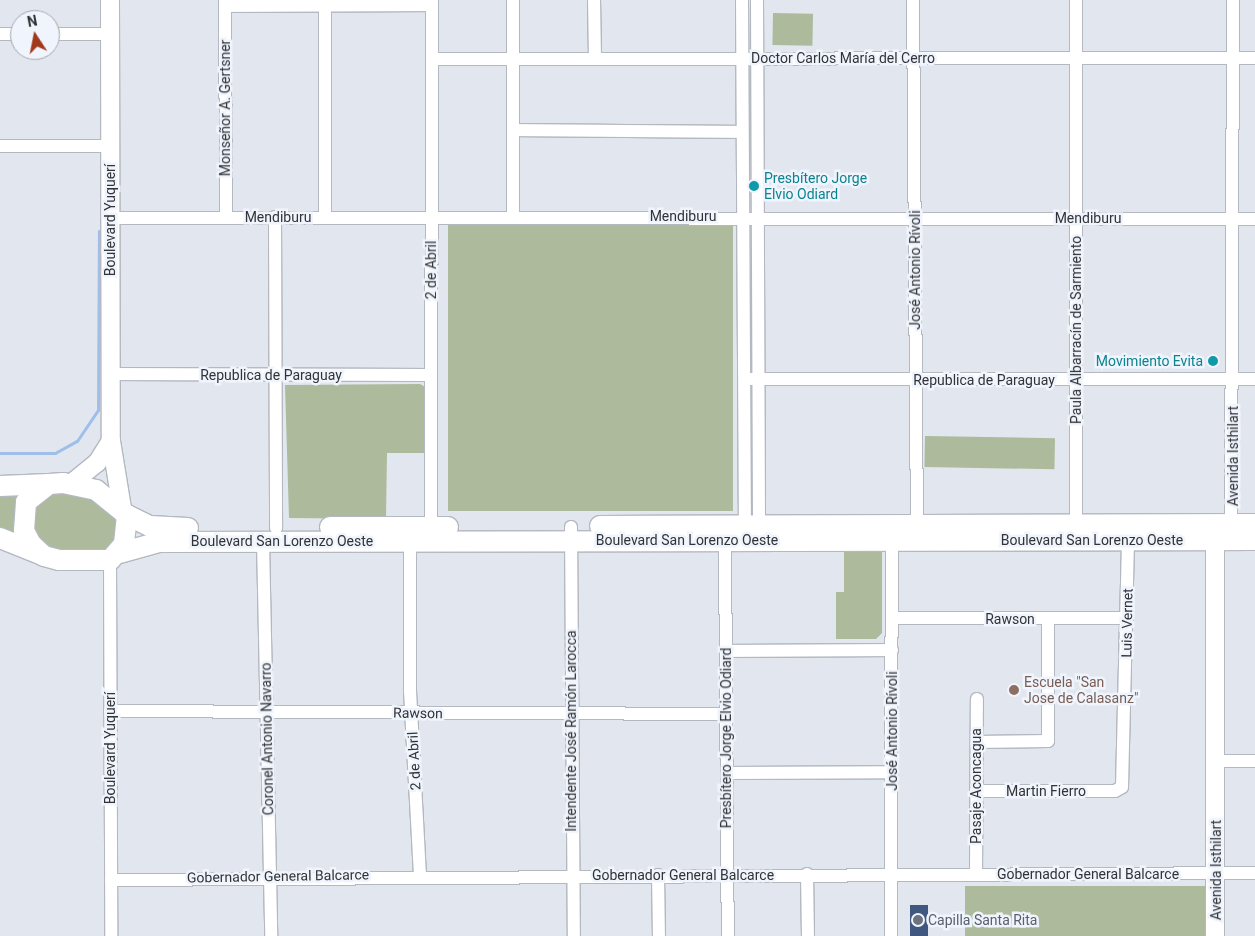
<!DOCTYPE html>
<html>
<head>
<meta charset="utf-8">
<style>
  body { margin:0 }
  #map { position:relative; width:1255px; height:936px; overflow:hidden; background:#e2e7ef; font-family:Roboto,sans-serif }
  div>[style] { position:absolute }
  .green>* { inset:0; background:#adba9c; transform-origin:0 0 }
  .stream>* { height:3px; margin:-1.5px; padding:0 1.5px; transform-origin:1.5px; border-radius:1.5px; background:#9fbfea }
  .building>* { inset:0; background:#40587f; transform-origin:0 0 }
  .roads { filter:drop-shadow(1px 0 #b4b8c0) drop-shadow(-1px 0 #b4b8c0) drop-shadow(0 1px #b4b8c0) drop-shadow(0 -1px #b4b8c0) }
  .street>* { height:12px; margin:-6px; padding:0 6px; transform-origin:6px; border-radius:6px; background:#fff }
  .secondary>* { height:18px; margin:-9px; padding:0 9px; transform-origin:9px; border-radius:9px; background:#fff }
  .primary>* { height:20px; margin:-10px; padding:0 10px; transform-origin:10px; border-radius:10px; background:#fff }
  .dots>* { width:14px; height:14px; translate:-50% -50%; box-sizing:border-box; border:2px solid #eff4fd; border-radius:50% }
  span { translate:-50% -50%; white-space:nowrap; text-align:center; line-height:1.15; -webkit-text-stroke:5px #eff4fd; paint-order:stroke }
  .street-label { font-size:14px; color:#313336 }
  .culture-label { font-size:14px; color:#0d838f }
  .left { translate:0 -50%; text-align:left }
  .right { translate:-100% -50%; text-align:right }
  .education-label { font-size:14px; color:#785e54 }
  .worship-label { font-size:14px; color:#5b616d }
  .north { position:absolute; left:10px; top:10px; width:50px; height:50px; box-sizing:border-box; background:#eff4fd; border:1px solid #a3a7ad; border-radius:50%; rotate:349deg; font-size:14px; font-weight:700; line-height:20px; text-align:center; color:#313336 }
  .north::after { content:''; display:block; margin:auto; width:18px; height:22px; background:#a1391d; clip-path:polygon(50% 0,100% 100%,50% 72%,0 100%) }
</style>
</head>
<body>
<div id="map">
  <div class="green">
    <i style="left:773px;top:13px;width:40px;height:32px;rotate:1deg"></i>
    <i style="left:448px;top:225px;width:285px;height:286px"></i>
    <i style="clip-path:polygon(420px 384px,429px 389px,428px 453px,387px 453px,386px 519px,289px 518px,285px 385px)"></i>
    <i style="left:925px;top:436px;width:130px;height:31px;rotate:1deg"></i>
    <i style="clip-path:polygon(26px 489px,22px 536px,0 530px,0 491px)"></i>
    <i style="clip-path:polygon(50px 489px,90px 495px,113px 507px,121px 524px,118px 542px,103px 559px,50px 551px,37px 541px,29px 523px,32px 502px)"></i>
    <i style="clip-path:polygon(844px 552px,882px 552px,882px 633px,876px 639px,836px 639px,836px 592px,844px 592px)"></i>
    <i style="left:965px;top:886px;width:243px;height:50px"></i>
  </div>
  <div class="stream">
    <i style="left:0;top:453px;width:55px"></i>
    <i style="left:55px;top:453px;width:25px;rotate:-29deg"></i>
    <i style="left:77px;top:441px;width:37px;rotate:-56deg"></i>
    <i style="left:98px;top:410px;width:179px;rotate:-89.7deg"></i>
  </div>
  <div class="building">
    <i style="left:910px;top:905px;width:18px;height:31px"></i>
  </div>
  <div class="roads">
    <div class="street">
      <i style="left:225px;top:0;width:217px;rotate:89.7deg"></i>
      <i style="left:513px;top:0;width:217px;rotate:90deg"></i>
      <i style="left:594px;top:0;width:57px;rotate:89deg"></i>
      <i style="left:742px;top:0;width:532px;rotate:89.68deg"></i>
      <i style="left:757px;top:0;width:532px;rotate:89.78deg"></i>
      <i style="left:913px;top:0;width:532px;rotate:89.57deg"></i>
      <i style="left:1076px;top:0;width:531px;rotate:90deg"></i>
      <i style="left:325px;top:5px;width:211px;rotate:90deg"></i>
      <i style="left:225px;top:6px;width:207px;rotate:-0.3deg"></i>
      <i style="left:0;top:34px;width:20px"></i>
      <i style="left:50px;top:34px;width:60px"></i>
      <i style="left:432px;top:59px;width:823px;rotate:-0.07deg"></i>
      <i style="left:513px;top:130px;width:229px;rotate:0.5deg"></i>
      <i style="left:0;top:146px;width:110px"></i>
      <i style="left:275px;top:217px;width:311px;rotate:89.8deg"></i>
      <i style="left:111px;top:218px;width:1144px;rotate:0.05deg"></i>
      <i style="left:111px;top:374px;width:320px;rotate:0.2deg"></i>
      <i style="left:751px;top:379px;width:504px"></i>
      <i style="left:1231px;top:524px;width:524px;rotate:-89.78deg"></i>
      <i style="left:571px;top:527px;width:409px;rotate:89.6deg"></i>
      <i style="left:431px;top:533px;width:533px;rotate:-89.89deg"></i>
      <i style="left:410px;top:535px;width:156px;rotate:90deg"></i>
      <i style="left:410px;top:691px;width:184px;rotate:86.9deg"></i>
      <i style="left:263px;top:541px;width:395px;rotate:88.8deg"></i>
      <i style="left:725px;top:541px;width:395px;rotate:89.6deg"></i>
      <i style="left:110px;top:560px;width:376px;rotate:89.8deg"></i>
      <i style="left:892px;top:618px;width:235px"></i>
      <i style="left:726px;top:651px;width:166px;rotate:-0.3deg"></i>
      <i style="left:110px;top:711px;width:616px;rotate:0.28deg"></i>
      <i style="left:977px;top:742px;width:71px;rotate:-0.8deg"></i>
      <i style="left:1048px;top:741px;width:122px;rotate:-90deg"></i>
      <i style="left:1216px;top:761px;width:39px"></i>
      <i style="left:727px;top:773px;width:165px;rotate:-0.3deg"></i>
      <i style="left:976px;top:791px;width:139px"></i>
      <i style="left:1115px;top:791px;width:8px;rotate:-30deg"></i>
      <i style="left:1122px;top:787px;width:246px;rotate:-88.6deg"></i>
      <i style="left:807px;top:874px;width:62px;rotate:89.1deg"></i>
      <i style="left:976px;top:874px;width:175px;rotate:-89.7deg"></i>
      <i style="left:658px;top:875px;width:61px;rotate:89.1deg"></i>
      <i style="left:111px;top:880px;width:1144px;rotate:-0.35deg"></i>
      <i style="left:891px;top:936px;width:401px;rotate:-89.9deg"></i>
    </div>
    <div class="secondary">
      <i style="left:110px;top:0;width:441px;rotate:89.9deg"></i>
      <i style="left:111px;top:441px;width:68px;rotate:80.7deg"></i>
      <i style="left:72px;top:483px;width:32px;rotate:-39deg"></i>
      <i style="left:97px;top:463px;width:26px;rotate:-58deg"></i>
      <i style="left:1215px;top:936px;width:389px;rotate:-90deg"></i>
      <i style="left:1215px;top:547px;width:20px;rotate:-57deg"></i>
    </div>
    <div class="primary">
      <i style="left:63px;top:483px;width:34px;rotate:12deg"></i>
      <i style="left:96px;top:490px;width:40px;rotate:39deg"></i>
      <i style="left:127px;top:515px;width:29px;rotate:96deg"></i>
      <i style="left:124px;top:544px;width:21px;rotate:131deg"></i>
      <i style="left:110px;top:560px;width:51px;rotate:180deg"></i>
      <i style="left:59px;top:560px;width:16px;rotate:-165deg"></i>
      <i style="left:44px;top:556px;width:18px;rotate:-137deg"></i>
      <i style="left:31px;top:544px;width:15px;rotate:-118deg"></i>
      <i style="left:24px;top:531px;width:29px;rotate:-86deg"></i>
      <i style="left:26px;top:502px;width:29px;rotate:-38deg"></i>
      <i style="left:49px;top:484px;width:14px;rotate:-4deg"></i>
      <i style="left:0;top:486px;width:49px;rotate:-2.3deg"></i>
      <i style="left:127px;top:515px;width:25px;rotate:26deg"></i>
      <i style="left:150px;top:526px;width:38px;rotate:3deg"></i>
      <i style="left:600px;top:526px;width:655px;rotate:-0.17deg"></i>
      <i style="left:330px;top:527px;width:118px"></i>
      <i style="left:0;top:538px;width:43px;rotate:21.8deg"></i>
      <i style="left:120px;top:553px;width:41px;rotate:-15.8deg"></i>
      <i style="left:159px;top:542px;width:1096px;rotate:-0.1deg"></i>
    </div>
  </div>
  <div class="dots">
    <i style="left:754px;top:186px;background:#0f9aa8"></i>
    <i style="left:1213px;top:361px;background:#0f9aa8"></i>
    <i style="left:1014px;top:690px;background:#8d6e63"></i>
    <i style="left:918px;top:920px;background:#6b7280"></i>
  </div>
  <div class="street-label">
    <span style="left:843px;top:58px">Doctor Carlos María del Cerro</span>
    <span style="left:225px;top:108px;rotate:-90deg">Monseñor A. Gertsner</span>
    <span style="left:683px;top:216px">Mendiburu</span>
    <span style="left:278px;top:217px">Mendiburu</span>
    <span style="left:1088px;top:218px">Mendiburu</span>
    <span style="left:110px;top:220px;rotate:-90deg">Boulevard Yuquerí</span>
    <span style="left:431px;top:270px;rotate:-90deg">2 de Abril</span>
    <span style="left:915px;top:270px;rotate:-90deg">José Antonio Rívoli</span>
    <span style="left:1076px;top:330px;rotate:-90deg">Paula Albarracín de Sarmiento</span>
    <span style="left:271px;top:375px">Republica de Paraguay</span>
    <span style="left:984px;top:380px">Republica de Paraguay</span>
    <span style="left:1233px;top:456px;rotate:-90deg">Avenida Isthilart</span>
    <span style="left:687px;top:540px">Boulevard San Lorenzo Oeste</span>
    <span style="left:1092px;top:540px">Boulevard San Lorenzo Oeste</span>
    <span style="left:282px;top:541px">Boulevard San Lorenzo Oeste</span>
    <span style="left:1010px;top:619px">Rawson</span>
    <span style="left:1127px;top:623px;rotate:-89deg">Luis Vernet</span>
    <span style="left:418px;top:713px;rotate:1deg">Rawson</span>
    <span style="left:571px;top:731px;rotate:-90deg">Intendente José Ramón Larocca</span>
    <span style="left:892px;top:731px;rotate:-90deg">José Antonio Rívoli</span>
    <span style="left:726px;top:738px;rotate:-90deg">Presbítero Jorge Elvio Odiard</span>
    <span style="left:267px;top:739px;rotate:-91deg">Coronel Antonio Navarro</span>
    <span style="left:110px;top:748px;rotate:-90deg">Boulevard Yuquerí</span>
    <span style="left:414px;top:761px;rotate:-93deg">2 de Abril</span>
    <span style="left:976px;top:786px;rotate:-90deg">Pasaje Aconcagua</span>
    <span style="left:1046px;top:791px">Martin Fierro</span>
    <span style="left:1216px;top:870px;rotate:-90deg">Avenida Isthilart</span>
    <span style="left:1088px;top:874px">Gobernador General Balcarce</span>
    <span style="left:683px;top:875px">Gobernador General Balcarce</span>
    <span style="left:278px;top:876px;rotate:-1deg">Gobernador General Balcarce</span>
  </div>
  <div class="culture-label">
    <span class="left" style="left:764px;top:186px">Presbítero Jorge<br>Elvio Odiard</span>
    <span class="right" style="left:1203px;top:361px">Movimiento Evita</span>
  </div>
  <div class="education-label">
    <span class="left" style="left:1024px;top:690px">Escuela "San<br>Jose de Calasanz"</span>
  </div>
  <div class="worship-label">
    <span class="left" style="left:928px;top:920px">Capilla Santa Rita</span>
  </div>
  <div class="north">N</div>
</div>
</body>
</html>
